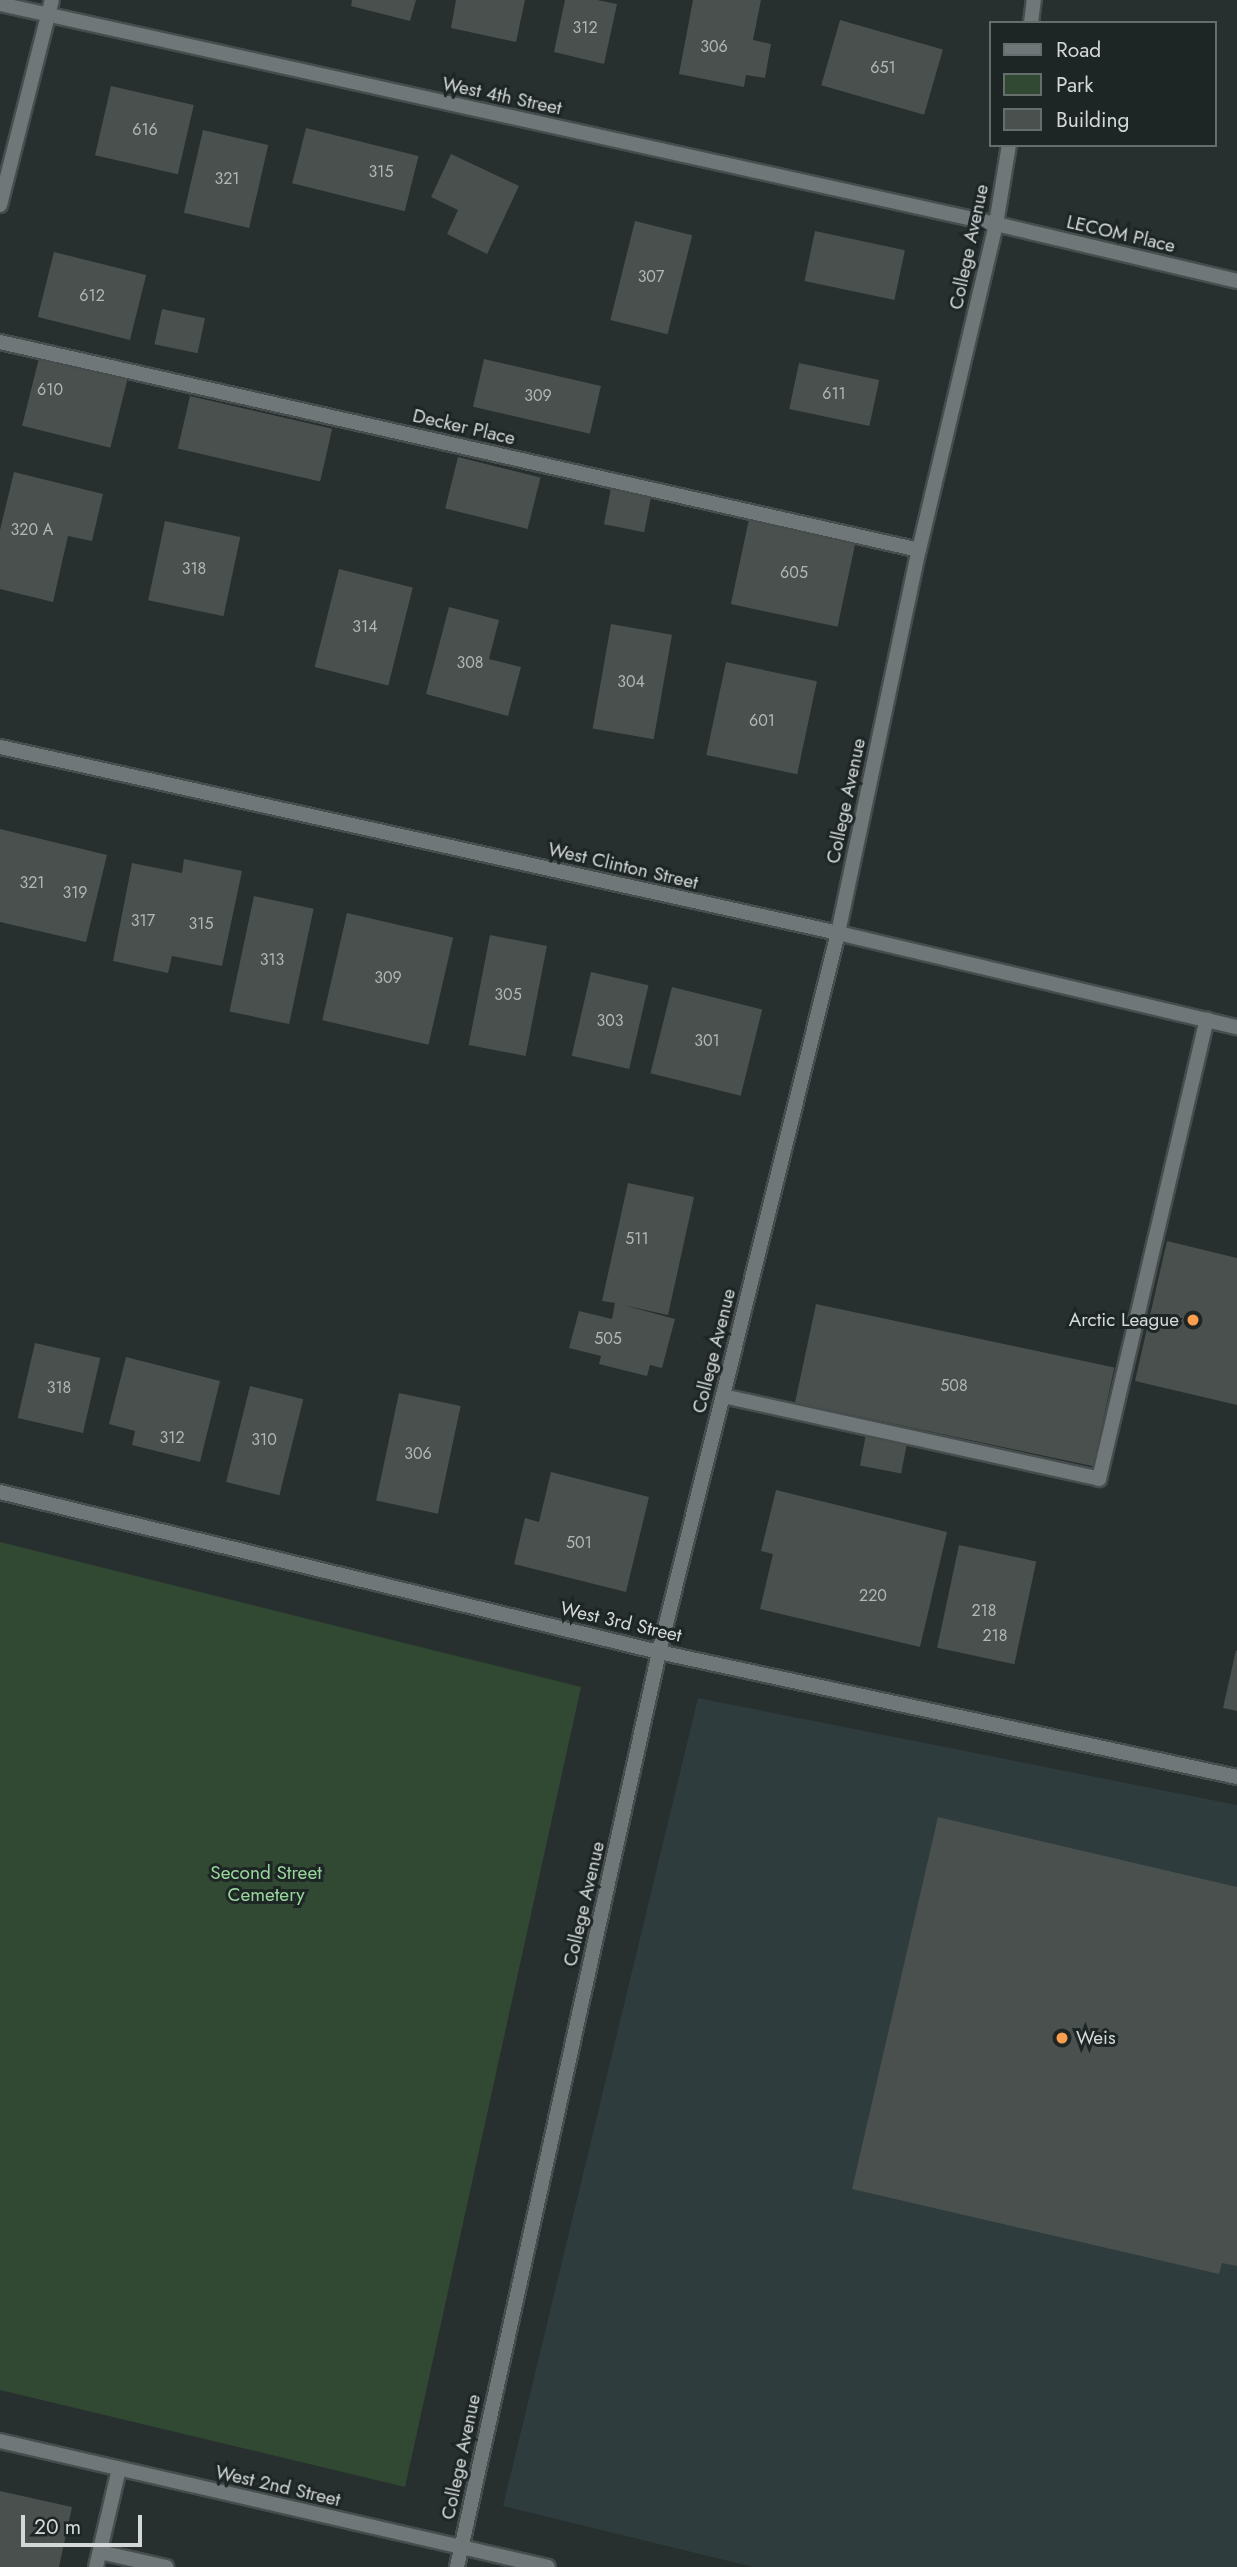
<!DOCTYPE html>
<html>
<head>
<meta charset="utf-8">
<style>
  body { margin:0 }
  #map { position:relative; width:1237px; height:2567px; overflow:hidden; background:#272f2f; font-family:Jost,sans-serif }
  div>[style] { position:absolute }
  .built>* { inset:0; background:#2e3c3d }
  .green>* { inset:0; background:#314933 }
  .building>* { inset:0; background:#49504e; transform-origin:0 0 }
  .roads { filter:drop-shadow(2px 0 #474d4d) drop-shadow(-2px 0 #474d4d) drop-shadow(0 2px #474d4d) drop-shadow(0 -2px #474d4d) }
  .lane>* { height:14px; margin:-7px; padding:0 7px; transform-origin:7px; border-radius:7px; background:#6f7778 }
  .street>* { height:14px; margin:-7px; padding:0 7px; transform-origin:7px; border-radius:7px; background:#6f7778 }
  .dots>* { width:19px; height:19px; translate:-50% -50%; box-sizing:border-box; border:4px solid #1e2525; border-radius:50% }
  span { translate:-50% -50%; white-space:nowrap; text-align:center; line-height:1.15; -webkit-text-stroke:6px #1e2525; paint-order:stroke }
  .number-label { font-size:16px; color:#b1b6b6 }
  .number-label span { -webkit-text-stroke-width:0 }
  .street-label { font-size:19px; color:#d4d8d9 }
  .poi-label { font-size:19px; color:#d4d8d9 }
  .right { translate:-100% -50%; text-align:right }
  .left { translate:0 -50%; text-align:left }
  .park-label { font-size:19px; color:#98d69c }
  .legend { position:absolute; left:989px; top:21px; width:228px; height:126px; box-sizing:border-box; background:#1e2525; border:2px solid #676d6d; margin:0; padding:9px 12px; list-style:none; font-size:21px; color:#d4d8d9 }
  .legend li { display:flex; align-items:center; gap:14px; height:35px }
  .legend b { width:35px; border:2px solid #676d6d }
  .scale { position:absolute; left:21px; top:2515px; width:121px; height:32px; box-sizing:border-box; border:4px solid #d4d8d9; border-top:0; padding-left:9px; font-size:21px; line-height:24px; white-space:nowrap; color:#d4d8d9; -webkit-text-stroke:5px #1e2525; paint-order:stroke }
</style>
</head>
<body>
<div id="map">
  <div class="built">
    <i style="clip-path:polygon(698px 1698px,1237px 1805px,1237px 2567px,753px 2567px,503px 2506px)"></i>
  </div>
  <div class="green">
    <i style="clip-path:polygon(0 1542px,581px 1687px,405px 2487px,0 2390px)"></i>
  </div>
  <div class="building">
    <i style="clip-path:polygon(352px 0,416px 0,410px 21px,351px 6px)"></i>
    <i style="clip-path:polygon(456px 0,525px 0,516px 42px,451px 28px)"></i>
    <i style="clip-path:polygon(565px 0,597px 0,617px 4px,604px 64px,554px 52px)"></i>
    <i style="clip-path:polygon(693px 0,761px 0,753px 40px,771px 44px,765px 78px,746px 75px,744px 87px,679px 74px)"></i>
    <i style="left:840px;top:20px;width:107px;height:68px;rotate:16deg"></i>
    <i style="left:111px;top:86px;width:85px;height:71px;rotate:13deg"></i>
    <i style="left:306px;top:128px;width:116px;height:57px;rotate:14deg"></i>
    <i style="left:203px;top:130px;width:67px;height:85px;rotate:13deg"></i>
    <i style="clip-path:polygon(451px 154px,519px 186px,487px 254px,447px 234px,458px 210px,431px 197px)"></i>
    <i style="left:635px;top:221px;width:59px;height:102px;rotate:14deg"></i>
    <i style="left:815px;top:231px;width:92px;height:51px;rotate:12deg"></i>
    <i style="left:54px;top:252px;width:95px;height:67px;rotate:14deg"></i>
    <i style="left:162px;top:309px;width:44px;height:36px;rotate:12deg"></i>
    <i style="left:40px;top:354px;width:91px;height:74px;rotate:14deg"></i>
    <i style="left:484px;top:359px;width:120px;height:49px;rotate:13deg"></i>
    <i style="left:799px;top:363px;width:82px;height:47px;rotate:12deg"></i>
    <i style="left:190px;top:396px;width:146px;height:54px;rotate:13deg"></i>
    <i style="left:458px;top:457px;width:85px;height:53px;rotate:14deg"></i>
    <i style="clip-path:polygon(14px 472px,103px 494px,92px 541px,68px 536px,53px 602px,0 589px,0 530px)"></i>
    <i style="left:611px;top:488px;width:41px;height:37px;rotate:11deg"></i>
    <i style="left:749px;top:519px;width:109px;height:87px;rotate:12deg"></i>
    <i style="left:165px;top:521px;width:77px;height:81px;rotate:12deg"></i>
    <i style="left:339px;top:569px;width:76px;height:101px;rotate:14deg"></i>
    <i style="clip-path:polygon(449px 607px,499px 620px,489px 659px,521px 667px,508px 716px,426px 694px)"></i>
    <i style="left:611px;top:624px;width:62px;height:106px;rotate:10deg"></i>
    <i style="left:726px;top:662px;width:93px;height:95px;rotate:12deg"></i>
    <i style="clip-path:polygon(0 829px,107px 855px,86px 942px,0 922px)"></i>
    <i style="clip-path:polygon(184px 859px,242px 871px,222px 966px,172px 956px,168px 973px,113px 961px,132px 863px,182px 873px)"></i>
    <i style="left:254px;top:896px;width:61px;height:118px;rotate:12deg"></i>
    <i style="left:347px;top:913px;width:109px;height:110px;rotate:13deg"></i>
    <i style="left:490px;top:935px;width:58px;height:112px;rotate:11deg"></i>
    <i style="left:591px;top:972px;width:59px;height:86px;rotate:13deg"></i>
    <i style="left:672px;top:987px;width:93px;height:89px;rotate:14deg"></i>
    <i style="clip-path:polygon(628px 1183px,694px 1197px,668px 1315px,623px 1305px,675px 1319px,662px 1368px,650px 1365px,647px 1376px,599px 1364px,601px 1356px,569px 1348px,579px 1311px,612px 1319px,615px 1303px,602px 1301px)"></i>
    <i style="clip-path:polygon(1167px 1241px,1237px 1258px,1237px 1405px,1135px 1381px)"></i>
    <i style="left:816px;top:1304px;width:305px;height:101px;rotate:12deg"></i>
    <i style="left:35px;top:1343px;width:67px;height:77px;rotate:13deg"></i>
    <i style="clip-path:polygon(126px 1357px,220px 1381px,200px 1462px,132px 1445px,135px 1431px,109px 1424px)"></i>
    <i style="left:250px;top:1386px;width:55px;height:99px;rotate:14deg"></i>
    <i style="left:399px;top:1393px;width:63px;height:110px;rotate:12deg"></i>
    <i style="left:866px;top:1434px;width:42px;height:32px;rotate:11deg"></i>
    <i style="clip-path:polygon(551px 1472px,649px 1497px,626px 1592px,514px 1564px,525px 1518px,539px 1522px)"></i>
    <i style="clip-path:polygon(776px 1490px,947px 1532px,920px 1647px,760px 1609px,773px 1554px,761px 1551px)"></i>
    <i style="left:959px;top:1545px;width:79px;height:105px;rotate:12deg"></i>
    <i style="clip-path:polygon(1236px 1650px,1237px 1651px,1237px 1711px,1223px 1708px)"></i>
    <i style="clip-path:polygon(938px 1817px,1237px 1887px,1237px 2266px,1222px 2263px,1219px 2274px,852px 2189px)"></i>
    <i style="clip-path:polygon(0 2491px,72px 2507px,59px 2567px,0 2567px)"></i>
  </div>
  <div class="roads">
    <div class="lane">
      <i style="left:0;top:342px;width:942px;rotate:12.75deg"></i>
      <i style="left:723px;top:1396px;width:385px;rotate:12.4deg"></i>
      <i style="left:1099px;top:1479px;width:472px;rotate:-76.8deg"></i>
      <i style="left:100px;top:2552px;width:68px;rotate:12.8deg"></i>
      <i style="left:96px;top:2567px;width:101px;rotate:-76.8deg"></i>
    </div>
    <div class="street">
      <i style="left:0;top:4px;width:1020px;rotate:12.46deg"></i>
      <i style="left:996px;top:224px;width:248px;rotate:13.3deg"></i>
      <i style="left:1031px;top:23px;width:23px;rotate:-83deg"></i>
      <i style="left:0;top:205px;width:211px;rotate:-75.8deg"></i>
      <i style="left:0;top:747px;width:858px;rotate:12.51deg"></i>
      <i style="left:838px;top:933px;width:410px;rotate:13.3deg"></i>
      <i style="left:0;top:1492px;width:678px;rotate:13.65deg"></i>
      <i style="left:659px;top:1652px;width:591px;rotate:12.2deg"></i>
      <i style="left:0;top:2441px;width:562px;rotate:12.95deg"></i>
      <i style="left:457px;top:2567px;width:937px;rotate:-77.55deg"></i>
      <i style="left:659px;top:1652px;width:741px;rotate:-76.02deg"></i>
      <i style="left:838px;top:933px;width:391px;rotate:-78.1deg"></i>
      <i style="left:919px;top:550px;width:335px;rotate:-76.7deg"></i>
      <i style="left:996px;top:224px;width:80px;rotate:-80.7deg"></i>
    </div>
  </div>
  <div class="dots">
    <i style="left:1193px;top:1320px;background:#f99f4d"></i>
    <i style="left:1062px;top:2038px;background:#f99f4d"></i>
  </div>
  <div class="number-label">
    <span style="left:585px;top:28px">312</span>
    <span style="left:714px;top:47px">306</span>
    <span style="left:883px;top:68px">651</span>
    <span style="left:145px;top:130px">616</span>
    <span style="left:381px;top:172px">315</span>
    <span style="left:227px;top:179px">321</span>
    <span style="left:651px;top:277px">307</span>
    <span style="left:92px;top:296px">612</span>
    <span style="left:50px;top:390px">610</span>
    <span style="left:834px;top:394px">611</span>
    <span style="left:538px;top:396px">309</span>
    <span style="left:32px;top:530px">320 A</span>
    <span style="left:194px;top:569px">318</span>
    <span style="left:794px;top:573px">605</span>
    <span style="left:365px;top:627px">314</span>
    <span style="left:470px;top:663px">308</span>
    <span style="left:631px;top:682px">304</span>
    <span style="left:762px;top:721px">601</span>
    <span style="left:32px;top:883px">321</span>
    <span style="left:75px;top:893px">319</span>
    <span style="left:143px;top:921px">317</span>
    <span style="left:201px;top:924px">315</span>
    <span style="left:272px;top:960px">313</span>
    <span style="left:388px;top:978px">309</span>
    <span style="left:508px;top:995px">305</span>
    <span style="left:610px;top:1021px">303</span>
    <span style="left:707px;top:1041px">301</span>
    <span style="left:637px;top:1239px">511</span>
    <span style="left:608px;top:1339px">505</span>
    <span style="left:954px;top:1386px">508</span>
    <span style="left:59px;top:1388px">318</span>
    <span style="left:172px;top:1438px">312</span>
    <span style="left:264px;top:1440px">310</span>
    <span style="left:418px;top:1454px">306</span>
    <span style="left:579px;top:1543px">501</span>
    <span style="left:873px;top:1596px">220</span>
    <span style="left:984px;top:1611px">218</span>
    <span style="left:995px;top:1636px">218</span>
  </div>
  <div class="street-label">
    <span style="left:502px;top:96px;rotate:12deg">West 4th Street</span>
    <span style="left:1121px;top:234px;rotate:13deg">LECOM Place</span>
    <span style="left:969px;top:247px;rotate:-78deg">College Avenue</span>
    <span style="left:464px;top:427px;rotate:13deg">Decker Place</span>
    <span style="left:846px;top:801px;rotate:-78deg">College Avenue</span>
    <span style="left:623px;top:866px;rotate:13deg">West Clinton Street</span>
    <span style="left:714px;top:1351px;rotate:-76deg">College Avenue</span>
    <span style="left:621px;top:1622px;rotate:13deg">West 3rd Street</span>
    <span style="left:584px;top:1904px;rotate:-77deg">College Avenue</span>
    <span style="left:461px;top:2457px;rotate:-78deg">College Avenue</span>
    <span style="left:278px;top:2486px;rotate:13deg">West 2nd Street</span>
  </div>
  <div class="poi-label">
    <span class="right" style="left:1179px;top:1320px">Arctic League</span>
    <span class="left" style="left:1076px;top:2038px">Weis</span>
  </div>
  <div class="park-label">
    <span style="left:266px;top:1884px">Second Street<br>Cemetery</span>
  </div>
  <ul class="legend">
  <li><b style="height:9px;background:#6f7778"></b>Road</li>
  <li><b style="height:19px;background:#314933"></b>Park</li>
  <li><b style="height:19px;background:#49504e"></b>Building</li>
  </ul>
  <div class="scale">20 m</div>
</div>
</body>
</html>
